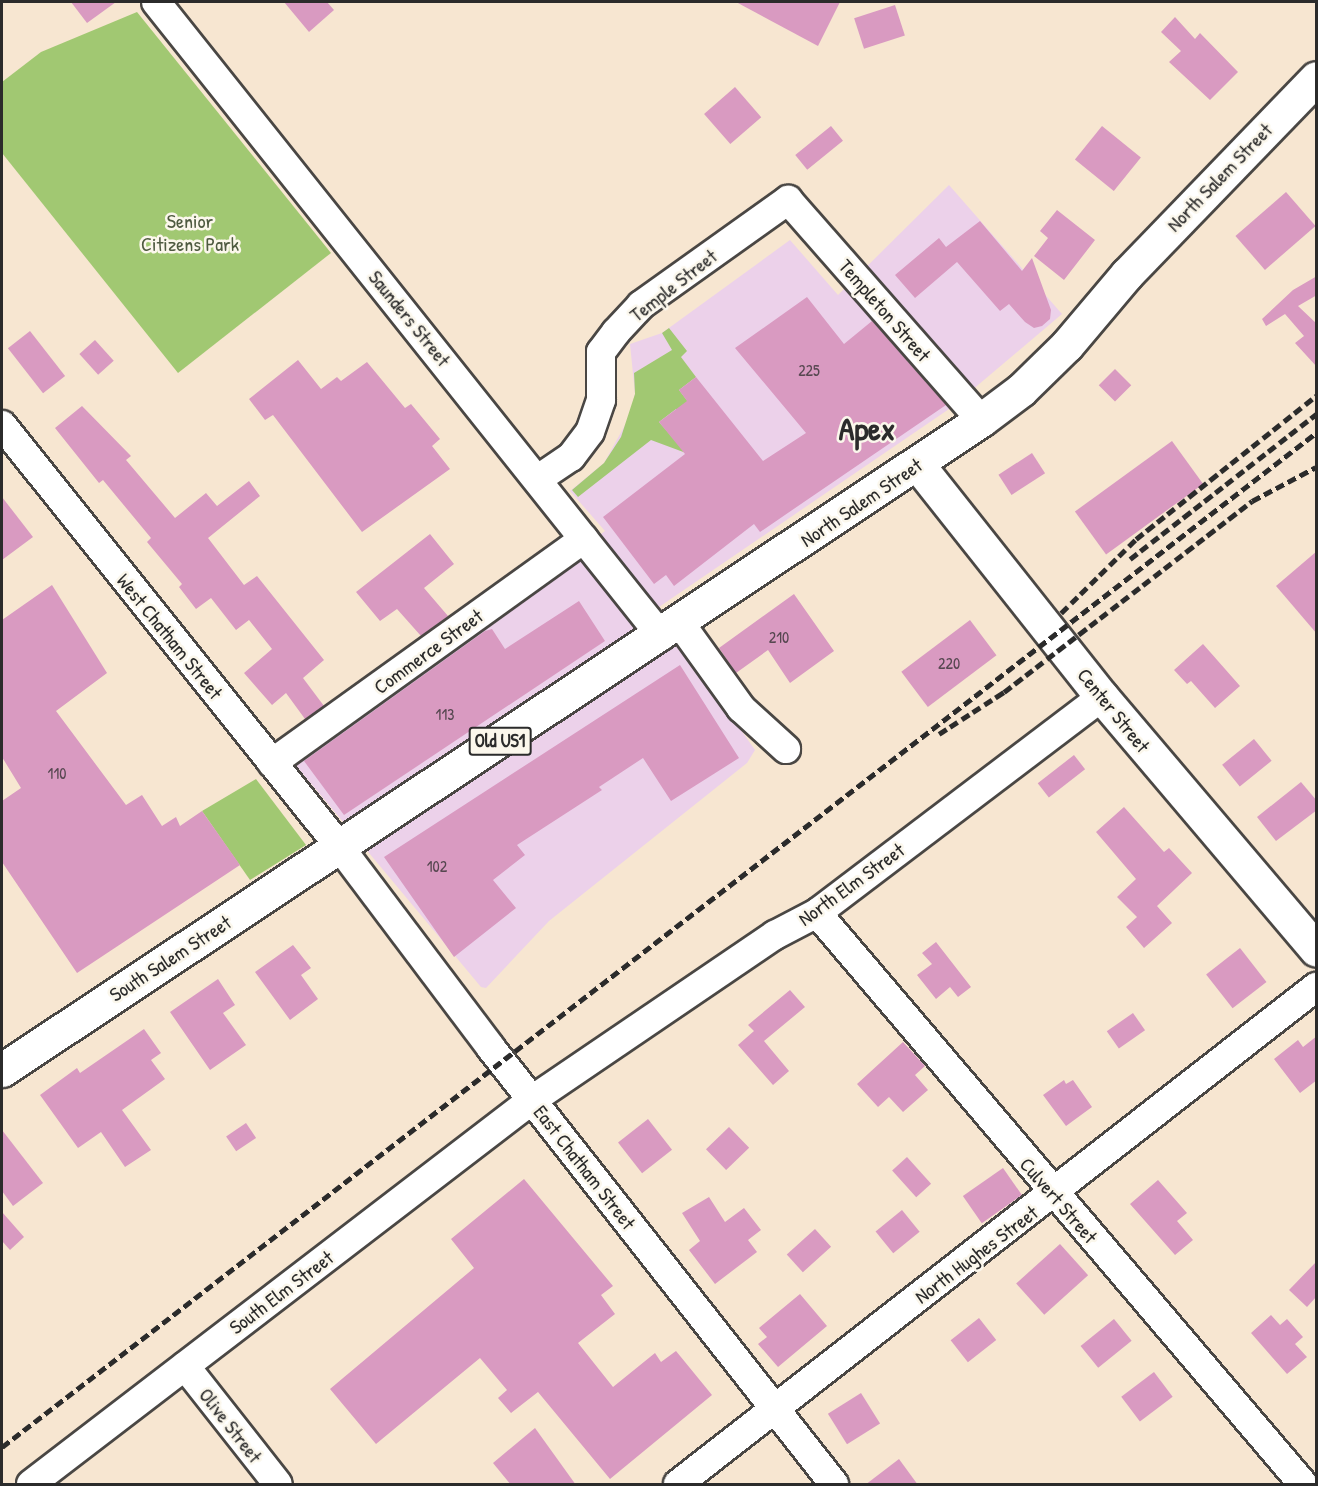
<!DOCTYPE html>
<html>
<head>
<meta charset="utf-8">
<style>
  body { margin:0 }
  #map { position:relative; width:1318px; height:1486px; overflow:hidden; background:#f7e6d1; font-family:"Patrick Hand",sans-serif }
  div>[style] { position:absolute }
  .built>* { inset:0; background:#ecd1ea }
  .green>* { inset:0; background:#a1c872 }
  .building>* { inset:0; background:#d99ac1; transform-origin:0 0 }
  .roads { filter:drop-shadow(2px 0 #4a4744) drop-shadow(-2px 0 #4a4744) drop-shadow(0 2px #4a4744) drop-shadow(0 -2px #4a4744) }
  .minor>* { height:28px; margin:-14px; padding:0 14px; transform-origin:14px; border-radius:14px; background:#fff }
  .major>* { height:33px; margin:-16.5px; padding:0 16.5px; transform-origin:16.5px; border-radius:16.5px; background:#fff }
  .rail>* { height:4.5px; margin-top:-2.25px; transform-origin:0; background:repeating-linear-gradient(90deg,#2b2b2b 0 9px,transparent 0 13.5px) }
  span { translate:-50% -50%; white-space:nowrap; text-align:center; line-height:1.15; -webkit-text-stroke:5px #fbf7ec; paint-order:stroke }
  .number-label { font-size:16px; color:#564750 }
  .number-label span { -webkit-text-stroke-width:0 }
  .shield-label span { padding:2px 4px; background:#fbf7ec; border:2px solid; border-radius:4px; -webkit-text-stroke-width:0 }
  .shield-label { font-size:18px; color:#2b2b2b; font-weight:700 }
  .street-label { font-size:20px; color:#2b2b2b }
  .park-label { font-size:20px; color:#4e5a40 }
  .town-label { font-size:32px; color:#2b2b2b; font-weight:700 }
  .frame { position:absolute; inset:0; border:3px solid #2b2b2b; pointer-events:none }
</style>
</head>
<body>
<div id="map">
  <div class="built">
    <i style="clip-path:polygon(949px 185px,1062px 314px,952px 407px,656px 609px,755px 750px,747px 763px,549px 921px,486px 988px,481px 987px,293px 762px,605px 531px,570px 491px,604px 463px,630px 416px,635px 394px,630px 344px,662px 333px,790px 240px,838px 295px)"></i>
  </div>
  <div class="green">
    <i style="clip-path:polygon(137px 12px,331px 253px,178px 373px,2px 153px,2px 82px,41px 52px)"></i>
    <i style="clip-path:polygon(669px 328px,687px 351px,681px 357px,696px 377px,679px 390px,702px 420px,691px 428px,676px 409px,659px 422px,686px 453px,651px 440px,578px 497px,572px 490px,604px 463px,621px 437px,635px 394px,634px 373px,672px 350px,662px 333px)"></i>
    <i style="clip-path:polygon(256px 779px,306px 845px,250px 880px,202px 811px)"></i>
  </div>
  <div class="building">
    <i style="clip-path:polygon(71px 2px,116px 2px,87px 23px)"></i>
    <i style="clip-path:polygon(284px 2px,327px 2px,334px 10px,309px 32px)"></i>
    <i style="clip-path:polygon(736px 2px,840px 2px,818px 46px)"></i>
    <i style="left:895px;top:5px;width:32px;height:43px;rotate:72deg"></i>
    <i style="clip-path:polygon(1175px 17px,1195px 39px,1200px 33px,1238px 72px,1210px 100px,1169px 62px,1181px 51px,1161px 32px)"></i>
    <i style="left:735px;top:87px;width:40px;height:41px;rotate:49deg"></i>
    <i style="left:831px;top:126px;width:19px;height:46px;rotate:51deg"></i>
    <i style="left:1102px;top:126px;width:50px;height:43px;rotate:39deg"></i>
    <i style="left:1286px;top:192px;width:45px;height:67px;rotate:49deg"></i>
    <i style="clip-path:polygon(1057px 210px,1095px 240px,1064px 280px,1034px 256px,1048px 238px,1040px 231px)"></i>
    <i style="clip-path:polygon(980px 221px,1022px 271px,1032px 258px,1051px 310px,1050px 319px,1042px 326px,1034px 328px,1025px 322px,1009px 304px,1000px 311px,957px 262px,915px 298px,895px 275px,939px 238px,946px 247px)"></i>
    <i style="clip-path:polygon(1317px 276px,1317px 295px,1298px 306px,1317px 324px,1317px 367px,1295px 343px,1304px 336px,1285px 314px,1266px 326px,1262px 319px,1293px 290px)"></i>
    <i style="clip-path:polygon(807px 297px,844px 344px,872px 321px,946px 405px,760px 532px,754px 524px,674px 586px,666px 575px,654px 584px,603px 517px,685px 454px,659px 422px,687px 401px,679px 390px,696px 377px,763px 461px,806px 433px,735px 348px)"></i>
    <i style="left:30px;top:331px;width:57px;height:28px;rotate:52deg"></i>
    <i style="left:95px;top:340px;width:28px;height:21px;rotate:48deg"></i>
    <i style="clip-path:polygon(298px 360px,321px 389px,337px 377px,341px 381px,367px 362px,405px 408px,411px 404px,440px 439px,432px 446px,450px 469px,362px 532px,273px 415px,265px 420px,249px 399px)"></i>
    <i style="left:1115px;top:369px;width:23px;height:23px;rotate:45deg"></i>
    <i style="clip-path:polygon(82px 406px,131px 456px,126px 460px,175px 518px,206px 493px,217px 506px,249px 481px,260px 496px,208px 538px,244px 585px,257px 576px,324px 660px,303px 678px,324px 706px,305px 719px,286px 693px,272px 705px,244px 673px,272px 649px,249px 620px,236px 630px,211px 598px,196px 609px,179px 587px,182px 584px,147px 542px,151px 538px,103px 480px,99px 483px,55px 428px)"></i>
    <i style="left:1172px;top:441px;width:53px;height:120px;rotate:54deg"></i>
    <i style="left:1032px;top:453px;width:24px;height:40px;rotate:57deg"></i>
    <i style="clip-path:polygon(2px 497px,33px 537px,2px 560px)"></i>
    <i style="clip-path:polygon(430px 534px,454px 564px,424px 588px,448px 616px,421px 636px,397px 609px,380px 621px,356px 592px)"></i>
    <i style="clip-path:polygon(1317px 551px,1317px 634px,1276px 586px)"></i>
    <i style="clip-path:polygon(52px 585px,107px 673px,56px 711px,126px 805px,142px 795px,162px 826px,176px 817px,180px 826px,202px 811px,240px 865px,77px 973px,2px 862px,2px 801px,21px 788px,2px 757px,2px 620px)"></i>
    <i style="clip-path:polygon(794px 594px,834px 651px,790px 683px,768px 650px,736px 673px,719px 648px)"></i>
    <i style="clip-path:polygon(579px 601px,605px 641px,344px 815px,304px 761px,485px 631px,492px 629px,505px 649px)"></i>
    <i style="left:970px;top:620px;width:44px;height:86px;rotate:53deg"></i>
    <i style="clip-path:polygon(1203px 644px,1240px 686px,1215px 708px,1191px 681px,1187px 684px,1174px 670px)"></i>
    <i style="clip-path:polygon(680px 665px,739px 758px,671px 801px,643px 758px,599px 787px,602px 790px,517px 845px,525px 855px,493px 880px,516px 908px,454px 957px,384px 857px)"></i>
    <i style="left:1254px;top:739px;width:28px;height:41px;rotate:51deg"></i>
    <i style="left:1074px;top:755px;width:18px;height:46px;rotate:52deg"></i>
    <i style="clip-path:polygon(1301px 782px,1317px 801px,1317px 810px,1276px 841px,1257px 817px)"></i>
    <i style="clip-path:polygon(1124px 807px,1164px 852px,1169px 848px,1192px 873px,1157px 906px,1172px 923px,1144px 948px,1126px 927px,1137px 917px,1117px 897px,1136px 879px,1096px 832px)"></i>
    <i style="clip-path:polygon(936px 942px,971px 987px,958px 997px,950px 987px,936px 999px,917px 975px,932px 964px,922px 953px)"></i>
    <i style="clip-path:polygon(293px 945px,311px 968px,301px 975px,318px 999px,290px 1020px,255px 972px)"></i>
    <i style="left:1240px;top:948px;width:43px;height:43px;rotate:52deg"></i>
    <i style="clip-path:polygon(218px 979px,235px 1005px,223px 1013px,246px 1045px,210px 1070px,170px 1012px)"></i>
    <i style="clip-path:polygon(790px 990px,805px 1007px,764px 1041px,789px 1071px,773px 1085px,738px 1045px,754px 1031px,748px 1025px)"></i>
    <i style="left:1133px;top:1013px;width:21px;height:32px;rotate:55deg"></i>
    <i style="clip-path:polygon(144px 1029px,161px 1053px,151px 1060px,165px 1079px,122px 1110px,151px 1150px,125px 1167px,101px 1132px,78px 1148px,40px 1095px,77px 1068px,80px 1073px)"></i>
    <i style="clip-path:polygon(1317px 1036px,1317px 1080px,1300px 1093px,1274px 1059px,1298px 1040px,1303px 1047px)"></i>
    <i style="clip-path:polygon(903px 1042px,925px 1066px,915px 1075px,928px 1090px,903px 1112px,889px 1097px,878px 1107px,857px 1084px)"></i>
    <i style="clip-path:polygon(1064px 1080px,1066px 1084px,1073px 1080px,1092px 1107px,1066px 1126px,1043px 1095px)"></i>
    <i style="left:648px;top:1119px;width:39px;height:38px;rotate:52deg"></i>
    <i style="left:246px;top:1123px;width:18px;height:24px;rotate:56deg"></i>
    <i style="left:729px;top:1127px;width:29px;height:32px;rotate:46deg"></i>
    <i style="clip-path:polygon(2px 1130px,43px 1183px,13px 1206px,2px 1191px)"></i>
    <i style="left:907px;top:1157px;width:36px;height:20px;rotate:48deg"></i>
    <i style="left:1003px;top:1168px;width:33px;height:49px;rotate:55deg"></i>
    <i style="clip-path:polygon(524px 1179px,613px 1286px,601px 1295px,615px 1314px,578px 1343px,613px 1387px,655px 1353px,661px 1362px,676px 1351px,712px 1395px,610px 1479px,538px 1392px,511px 1413px,498px 1398px,507px 1390px,480px 1358px,376px 1444px,330px 1389px,474px 1268px,451px 1239px)"></i>
    <i style="clip-path:polygon(1158px 1180px,1187px 1213px,1177px 1221px,1193px 1240px,1175px 1255px,1130px 1204px)"></i>
    <i style="clip-path:polygon(709px 1197px,725px 1222px,744px 1208px,761px 1230px,748px 1240px,757px 1252px,715px 1284px,689px 1250px,700px 1241px,682px 1213px)"></i>
    <i style="left:902px;top:1210px;width:28px;height:34px;rotate:51deg"></i>
    <i style="clip-path:polygon(2px 1212px,24px 1237px,10px 1250px,2px 1241px)"></i>
    <i style="left:815px;top:1229px;width:24px;height:38px;rotate:48deg"></i>
    <i style="left:1060px;top:1244px;width:42px;height:59px;rotate:48deg"></i>
    <i style="clip-path:polygon(1317px 1261px,1317px 1296px,1307px 1307px,1289px 1290px)"></i>
    <i style="clip-path:polygon(800px 1294px,827px 1326px,778px 1367px,758px 1344px,767px 1337px,759px 1328px)"></i>
    <i style="clip-path:polygon(1271px 1315px,1280px 1325px,1287px 1319px,1303px 1337px,1295px 1344px,1307px 1357px,1287px 1374px,1251px 1333px)"></i>
    <i style="left:979px;top:1318px;width:28px;height:36px;rotate:52deg"></i>
    <i style="left:1114px;top:1319px;width:28px;height:43px;rotate:51deg"></i>
    <i style="left:1154px;top:1372px;width:31px;height:41px;rotate:53deg"></i>
    <i style="left:861px;top:1393px;width:36px;height:39px;rotate:58deg"></i>
    <i style="clip-path:polygon(535px 1428px,576px 1485px,511px 1485px,493px 1463px)"></i>
    <i style="clip-path:polygon(899px 1459px,918px 1485px,865px 1485px)"></i>
  </div>
  <div class="roads">
    <div class="minor">
      <i style="left:156px;top:2px;width:811px;rotate:51.46deg"></i>
      <i style="left:2px;top:425px;width:539px;rotate:51.32deg"></i>
      <i style="left:339px;top:846px;width:253px;rotate:53deg"></i>
      <i style="left:491px;top:1048px;width:555px;rotate:51.81deg"></i>
      <i style="left:538px;top:479px;width:40px;rotate:-34deg"></i>
      <i style="left:571px;top:457px;width:31px;rotate:-53deg"></i>
      <i style="left:590px;top:432px;width:34px;rotate:-71deg"></i>
      <i style="left:601px;top:400px;width:48px;rotate:-90deg"></i>
      <i style="left:601px;top:352px;width:25px;rotate:-53deg"></i>
      <i style="left:616px;top:332px;width:37px;rotate:-47deg"></i>
      <i style="left:641px;top:305px;width:181px;rotate:-35.5deg"></i>
      <i style="left:788px;top:200px;width:293px;rotate:48.7deg"></i>
      <i style="left:680px;top:623px;width:105px;rotate:54.3deg"></i>
      <i style="left:741px;top:708px;width:61px;rotate:42.3deg"></i>
      <i style="left:272px;top:763px;width:384px;rotate:-35.7deg"></i>
      <i style="left:817px;top:913px;width:750px;rotate:49.6deg"></i>
      <i style="left:185px;top:1366px;width:150px;rotate:51.8deg"></i>
      <i style="left:31px;top:1484px;width:631px;rotate:-37.47deg"></i>
      <i style="left:532px;top:1100px;width:294px;rotate:-34.2deg"></i>
      <i style="left:775px;top:935px;width:47px;rotate:-27.6deg"></i>
      <i style="left:817px;top:913px;width:358px;rotate:-37.2deg"></i>
      <i style="left:678px;top:1484px;width:809px;rotate:-37.92deg"></i>
    </div>
    <div class="major">
      <i style="left:918px;top:465px;width:296px;rotate:51.6deg"></i>
      <i style="left:1102px;top:697px;width:331px;rotate:49.7deg"></i>
      <i style="left:2px;top:1070px;width:1175px;rotate:-33.58deg"></i>
      <i style="left:981px;top:420px;width:50px;rotate:-36.9deg"></i>
      <i style="left:1021px;top:390px;width:64px;rotate:-44.4deg"></i>
      <i style="left:1067px;top:345px;width:93px;rotate:-49.8deg"></i>
      <i style="left:1127px;top:274px;width:272px;rotate:-46deg"></i>
    </div>
  </div>
  <div class="rail">
    <i style="left:1130px;top:559px;width:236px;rotate:-37.9deg"></i>
    <i style="left:1061px;top:613px;width:105px;rotate:-44.6deg"></i>
    <i style="left:1136px;top:539px;width:230px;rotate:-38.5deg"></i>
    <i style="left:939px;top:734px;width:77px;rotate:-32.9deg"></i>
    <i style="left:1004px;top:692px;width:313px;rotate:-37.6deg"></i>
    <i style="left:1252px;top:501px;width:72px;rotate:-28deg"></i>
    <i style="left:2px;top:1447px;width:1660px;rotate:-37.66deg"></i>
  </div>
  <div class="number-label">
    <span style="left:809px;top:370px">225</span>
    <span style="left:779px;top:637px">210</span>
    <span style="left:949px;top:663px">220</span>
    <span style="left:445px;top:714px">113</span>
    <span style="left:57px;top:773px">110</span>
    <span style="left:437px;top:866px">102</span>
  </div>
  <div class="shield-label">
    <span style="left:500px;top:741px">Old US1</span>
  </div>
  <div class="street-label">
    <span style="left:1219px;top:177px;rotate:-46deg">North Salem Street</span>
    <span style="left:673px;top:285px;rotate:-38deg">Temple Street</span>
    <span style="left:885px;top:310px;rotate:49deg">Templeton Street</span>
    <span style="left:410px;top:318px;rotate:51deg">Saunders Street</span>
    <span style="left:861px;top:502px;rotate:-34deg">North Salem Street</span>
    <span style="left:170px;top:636px;rotate:51deg">West Chatham Street</span>
    <span style="left:428px;top:651px;rotate:-36deg">Commerce Street</span>
    <span style="left:1114px;top:710px;rotate:51deg">Center Street</span>
    <span style="left:851px;top:884px;rotate:-36deg">North Elm Street</span>
    <span style="left:170px;top:958px;rotate:-33deg">South Salem Street</span>
    <span style="left:585px;top:1167px;rotate:52deg">East Chatham Street</span>
    <span style="left:1059px;top:1200px;rotate:49deg">Culvert Street</span>
    <span style="left:976px;top:1254px;rotate:-37deg">North Hughes Street</span>
    <span style="left:281px;top:1292px;rotate:-37deg">South Elm Street</span>
    <span style="left:231px;top:1425px;rotate:52deg">Olive Street</span>
  </div>
  <div class="park-label">
    <span style="left:190px;top:232px">Senior<br>Citizens Park</span>
  </div>
  <div class="town-label">
    <span style="left:867px;top:429px">Apex</span>
  </div>
  <div class="frame"></div>
</div>
</body>
</html>
